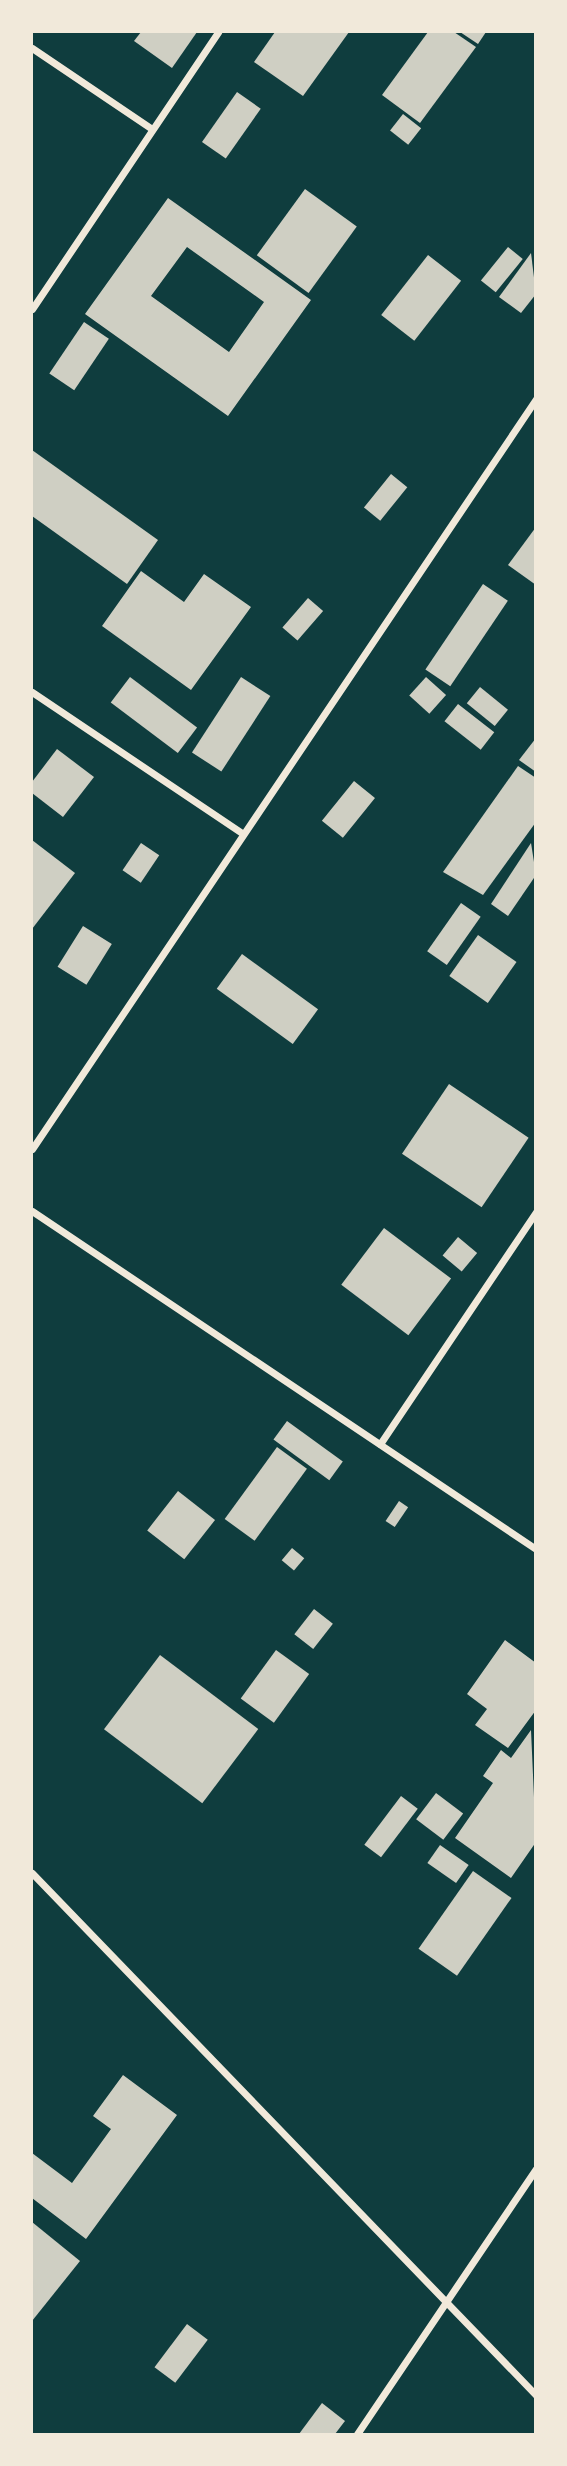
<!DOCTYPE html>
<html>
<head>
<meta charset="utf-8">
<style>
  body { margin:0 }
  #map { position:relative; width:567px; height:2466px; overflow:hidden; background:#0f3d3e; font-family:Helvetica,sans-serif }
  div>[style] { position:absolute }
  .building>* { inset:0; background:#cfcfc3; transform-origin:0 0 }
  .minor>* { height:7px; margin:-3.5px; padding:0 3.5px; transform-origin:3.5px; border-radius:3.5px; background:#f1e9da }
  span { translate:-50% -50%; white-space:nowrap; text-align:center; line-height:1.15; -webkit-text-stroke:6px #f1e9da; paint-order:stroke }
  .frame { position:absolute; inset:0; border:33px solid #f1e9da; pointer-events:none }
</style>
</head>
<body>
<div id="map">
  <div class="building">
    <i style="clip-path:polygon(141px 32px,197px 32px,172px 68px,134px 41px)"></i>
    <i style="clip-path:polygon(275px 32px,349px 32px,303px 96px,254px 62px)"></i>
    <i style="clip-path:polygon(428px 32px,454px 32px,476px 47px,420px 123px,382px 95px)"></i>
    <i style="clip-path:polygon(460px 32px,486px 32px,478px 44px)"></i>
    <i style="left:237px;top:92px;width:29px;height:61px;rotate:35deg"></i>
    <i style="left:403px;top:114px;width:23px;height:21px;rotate:38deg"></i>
    <i style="left:305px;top:189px;width:64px;height:82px;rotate:36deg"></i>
    <i style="clip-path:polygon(evenodd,168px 198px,311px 300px,228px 416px,85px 314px,168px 198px,187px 247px,264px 302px,229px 352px,151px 296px,187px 247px)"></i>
    <i style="left:508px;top:247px;width:19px;height:43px;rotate:39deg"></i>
    <i style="clip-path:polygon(531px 253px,536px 294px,521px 313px,499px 297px)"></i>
    <i style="left:428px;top:255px;width:42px;height:76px;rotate:38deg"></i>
    <i style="left:84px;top:322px;width:30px;height:62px;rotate:34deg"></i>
    <i style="clip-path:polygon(32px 450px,158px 540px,127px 584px,32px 516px)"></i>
    <i style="left:391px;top:474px;width:21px;height:43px;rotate:39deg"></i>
    <i style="clip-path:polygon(536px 527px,536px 585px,508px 565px)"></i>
    <i style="clip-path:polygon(141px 571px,184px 602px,204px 574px,251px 607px,191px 690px,102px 626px)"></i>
    <i style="left:483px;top:584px;width:30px;height:103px;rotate:34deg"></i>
    <i style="left:308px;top:598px;width:20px;height:39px;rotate:41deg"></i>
    <i style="left:130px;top:677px;width:84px;height:32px;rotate:37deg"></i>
    <i style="left:241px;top:677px;width:35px;height:90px;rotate:33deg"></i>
    <i style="left:426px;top:677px;width:27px;height:25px;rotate:42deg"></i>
    <i style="left:480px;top:687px;width:36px;height:21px;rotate:39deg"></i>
    <i style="left:458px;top:704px;width:46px;height:22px;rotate:38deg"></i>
    <i style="clip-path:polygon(536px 738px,536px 772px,519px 760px)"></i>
    <i style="clip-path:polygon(57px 749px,94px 777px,63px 817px,32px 793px,32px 782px)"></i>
    <i style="clip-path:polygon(518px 766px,536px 778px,536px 822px,483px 895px,443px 872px)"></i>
    <i style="left:354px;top:781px;width:27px;height:51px;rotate:39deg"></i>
    <i style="clip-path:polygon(32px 840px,75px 873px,32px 929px)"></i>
    <i style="left:141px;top:843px;width:22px;height:33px;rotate:34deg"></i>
    <i style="clip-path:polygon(531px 843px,536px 875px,508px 916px,491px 904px)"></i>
    <i style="left:461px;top:903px;width:24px;height:59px;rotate:35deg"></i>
    <i style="left:83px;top:926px;width:34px;height:48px;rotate:32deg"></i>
    <i style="left:478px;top:935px;width:47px;height:50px;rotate:35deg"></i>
    <i style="left:242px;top:954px;width:94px;height:43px;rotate:36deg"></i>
    <i style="left:449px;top:1084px;width:96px;height:84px;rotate:34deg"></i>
    <i style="left:384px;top:1228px;width:84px;height:71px;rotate:37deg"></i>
    <i style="left:458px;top:1237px;width:25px;height:24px;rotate:40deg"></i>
    <i style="left:287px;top:1421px;width:69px;height:23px;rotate:36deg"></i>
    <i style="left:277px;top:1447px;width:37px;height:89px;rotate:36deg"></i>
    <i style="left:178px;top:1491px;width:47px;height:50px;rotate:38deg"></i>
    <i style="left:399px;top:1501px;width:11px;height:24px;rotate:34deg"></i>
    <i style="left:292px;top:1548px;width:16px;height:16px;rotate:40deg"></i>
    <i style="left:314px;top:1609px;width:24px;height:32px;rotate:38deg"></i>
    <i style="clip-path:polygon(505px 1640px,536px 1663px,536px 1710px,508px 1748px,475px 1725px,487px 1709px,467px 1694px)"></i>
    <i style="left:276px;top:1650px;width:41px;height:60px;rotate:36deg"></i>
    <i style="left:160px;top:1655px;width:123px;height:93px;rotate:37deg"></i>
    <i style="clip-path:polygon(531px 1730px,536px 1842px,511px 1878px,455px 1838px,493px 1783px,483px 1776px,501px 1750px,511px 1758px)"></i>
    <i style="left:436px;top:1793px;width:34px;height:33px;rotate:37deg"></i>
    <i style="left:401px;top:1796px;width:21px;height:61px;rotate:37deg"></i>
    <i style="left:440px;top:1845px;width:35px;height:22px;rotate:35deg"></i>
    <i style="left:473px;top:1871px;width:47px;height:95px;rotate:35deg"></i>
    <i style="clip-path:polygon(123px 2075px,177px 2115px,86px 2239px,32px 2198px,32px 2153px,72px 2183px,111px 2129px,93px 2116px)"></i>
    <i style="clip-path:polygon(32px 2222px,80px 2261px,32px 2321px)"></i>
    <i style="left:187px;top:2324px;width:26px;height:54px;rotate:37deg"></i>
    <i style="clip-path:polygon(322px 2403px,345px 2421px,335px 2434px,299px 2434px)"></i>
  </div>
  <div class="minor">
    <i style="left:32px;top:48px;width:145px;rotate:34deg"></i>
    <i style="left:32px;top:309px;width:334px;rotate:-56.1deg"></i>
    <i style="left:32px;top:692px;width:254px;rotate:33.9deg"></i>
    <i style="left:32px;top:1149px;width:904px;rotate:-56.1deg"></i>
    <i style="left:32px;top:1211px;width:607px;rotate:33.85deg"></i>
    <i style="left:380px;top:1444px;width:280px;rotate:-56.1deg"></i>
    <i style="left:32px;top:1873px;width:726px;rotate:46.01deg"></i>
    <i style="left:357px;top:2434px;width:320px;rotate:-56deg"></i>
  </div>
  <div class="frame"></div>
</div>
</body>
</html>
